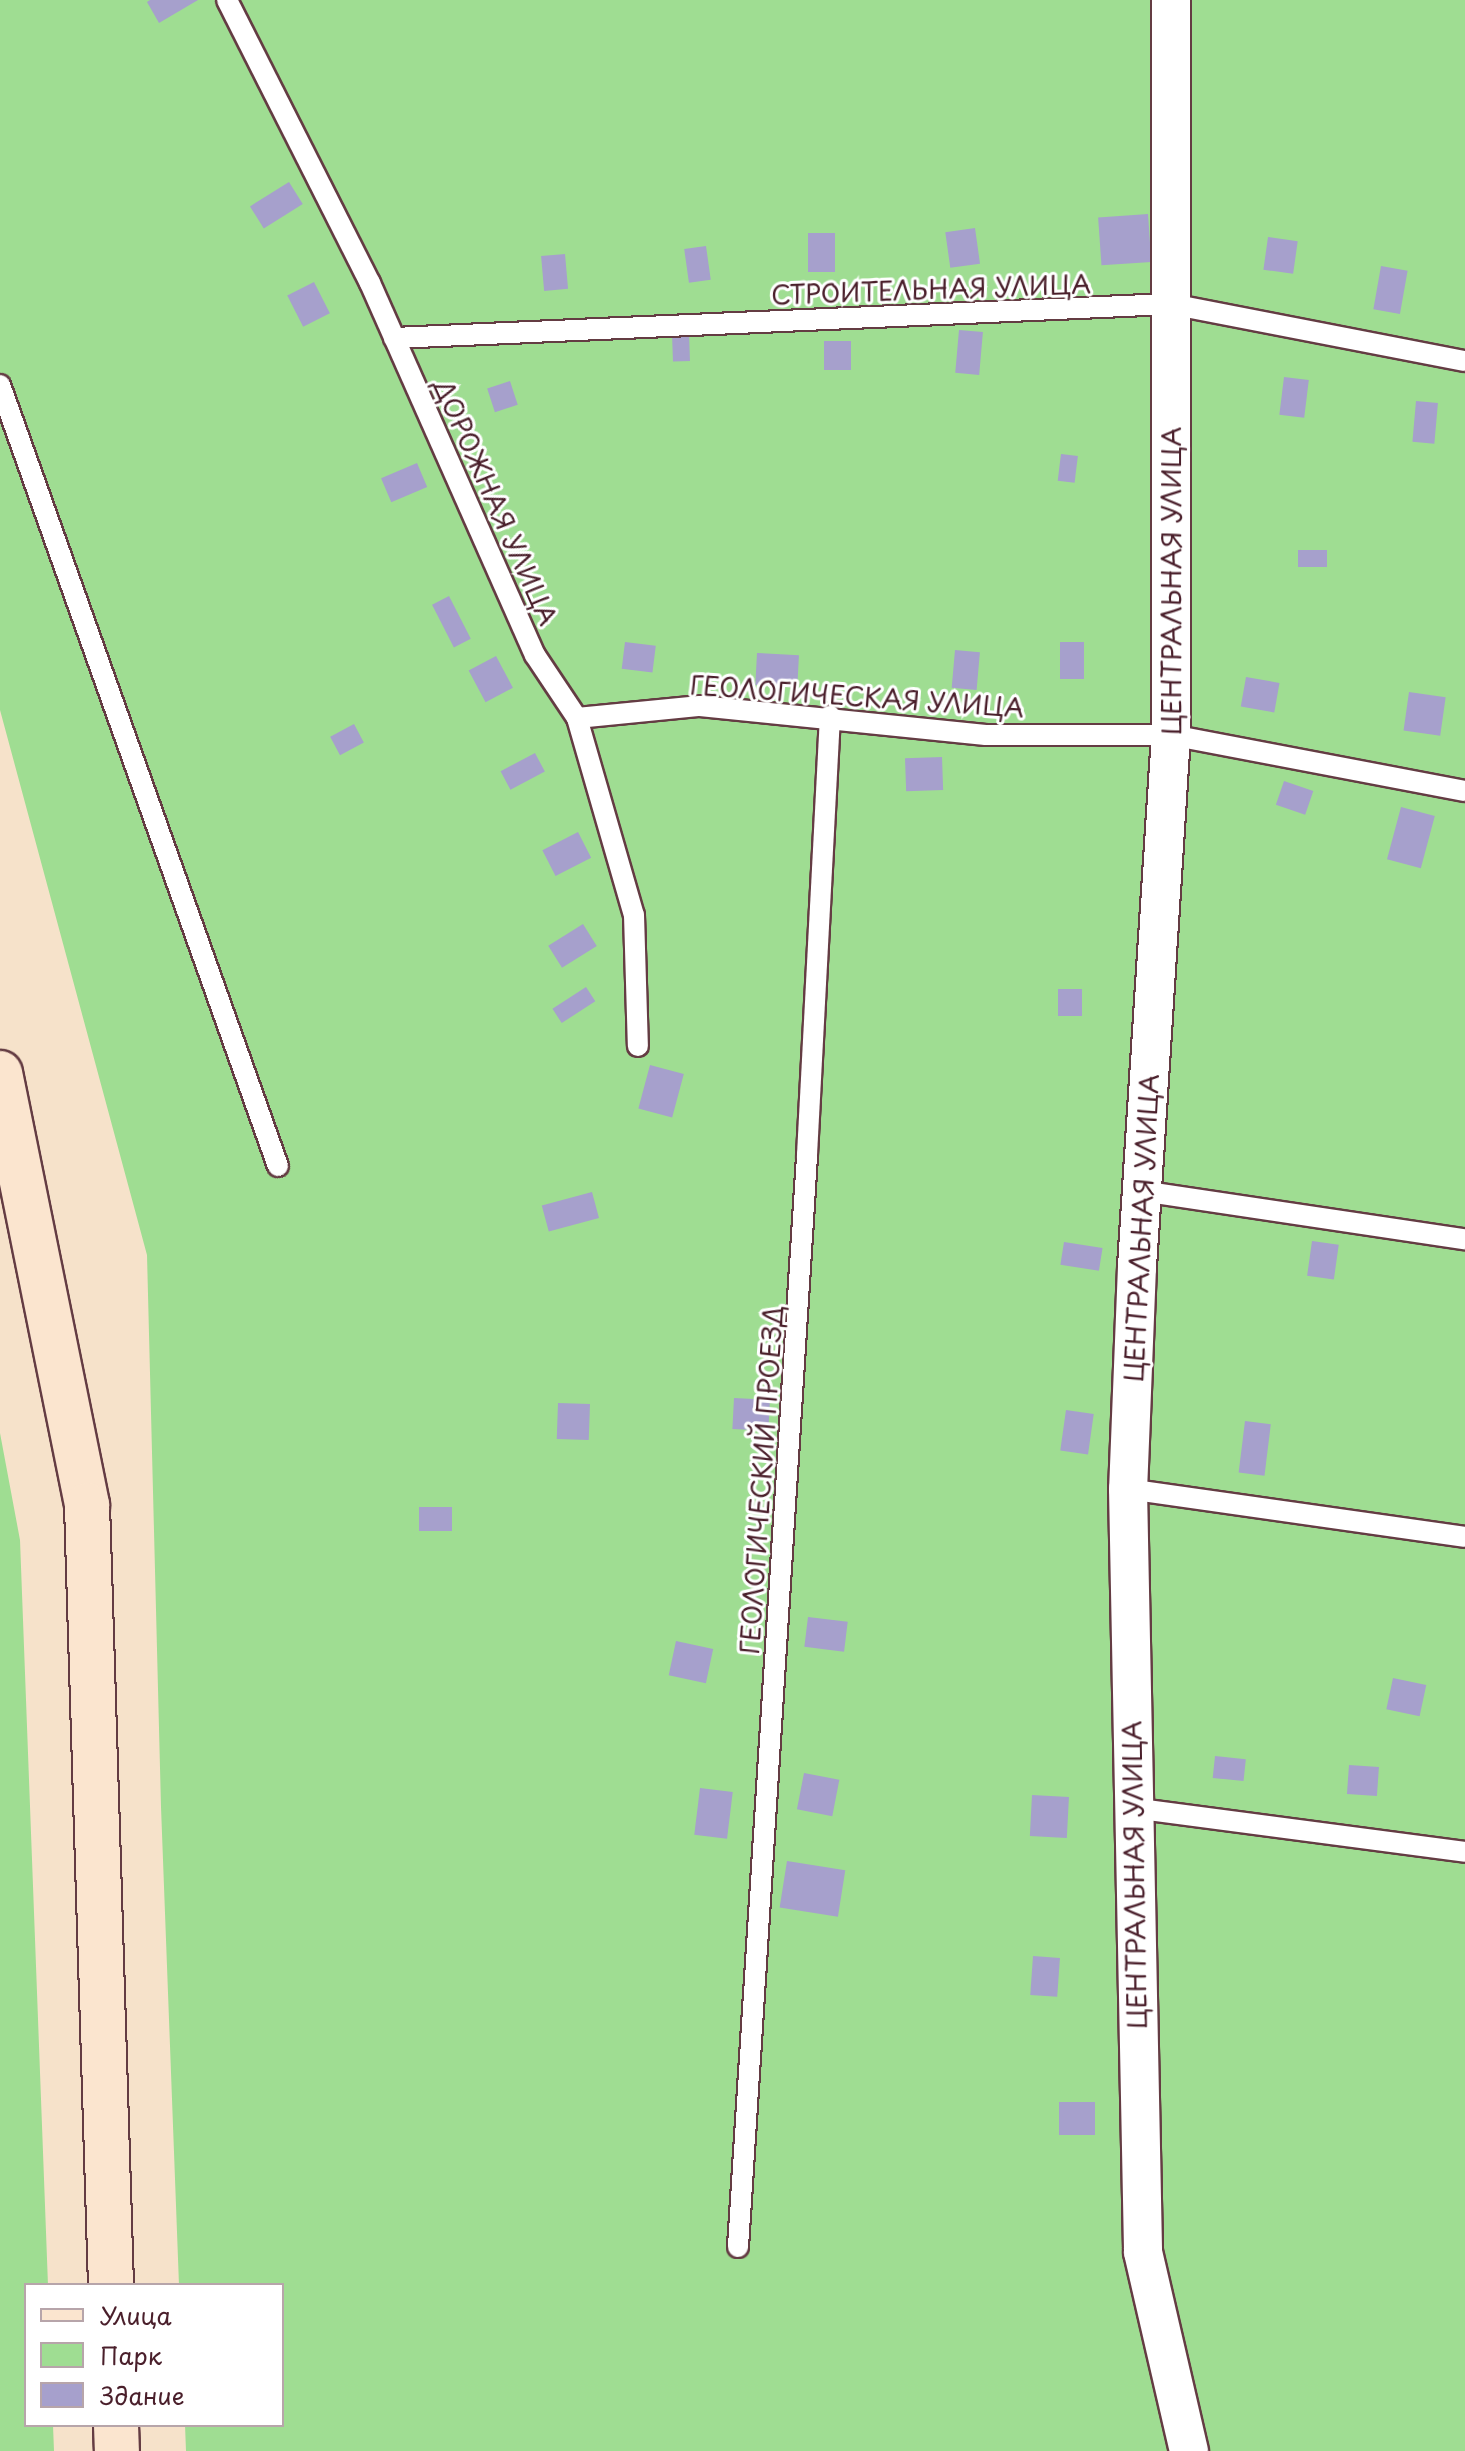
<!DOCTYPE html>
<html>
<head>
<meta charset="utf-8">
<style>
  body { margin:0 }
  #map { position:relative; width:1465px; height:2451px; overflow:hidden; background:#f6e2ca; font-family:"Playpen Sans",sans-serif }
  div>[style] { position:absolute }
  .green>* { inset:0; background:#9fdd92 }
  .building>* { inset:0; background:#a6a0cc; transform-origin:0 0 }
  .roads { filter:drop-shadow(2px 0 #643c43) drop-shadow(-2px 0 #643c43) drop-shadow(0 2px #643c43) drop-shadow(0 -2px #643c43) }
  .lane>* { height:20px; margin:-10px; padding:0 10px; transform-origin:10px; border-radius:10px; background:#fff }
  .street>* { height:38px; margin:-19px; padding:0 19px; transform-origin:19px; border-radius:19px; background:#fff }
  .secondary>* { height:44px; margin:-22px; padding:0 22px; transform-origin:22px; border-radius:22px; background:#fbe5cf }
  span { translate:-50% -50%; white-space:nowrap; text-align:center; line-height:1.15; -webkit-text-stroke:6px #fff; paint-order:stroke }
  .street-label { font-size:26px; color:#4a1f2b }
  .legend { position:absolute; left:24px; top:2283px; width:260px; height:144px; box-sizing:border-box; background:#fff; border:2px solid #b7a5aa; margin:0; padding:10px 14px; list-style:none; font-size:24px; color:#4a1f2b }
  .legend li { display:flex; align-items:center; gap:16px; height:40px }
  .legend b { width:40px; border:2px solid #b7a5aa }
</style>
</head>
<body>
<div id="map">
  <div class="green">
    <i style="clip-path:polygon(0 0,1465px 0,1465px 2451px,186px 2451px,185px 2425px,282px 2425px,282px 2285px,179px 2285px,161px 1807px,147px 1255px,0 710px)"></i>
    <i style="clip-path:polygon(0 1433px,20px 1540px,48px 2285px,26px 2285px,26px 2425px,53px 2425px,54px 2451px,0 2451px)"></i>
  </div>
  <div class="building">
    <i style="clip-path:polygon(150px 0,198px 0,159px 23px,147px 2px)"></i>
    <i style="left:289px;top:182px;width:26px;height:46px;rotate:58deg"></i>
    <i style="left:1148px;top:214px;width:48px;height:50px;rotate:86deg"></i>
    <i style="left:975px;top:228px;width:36px;height:30px;rotate:82deg"></i>
    <i style="left:808px;top:233px;width:27px;height:39px"></i>
    <i style="left:1268px;top:237px;width:30px;height:33px;rotate:8deg"></i>
    <i style="left:706px;top:246px;width:34px;height:22px;rotate:82deg"></i>
    <i style="left:565px;top:254px;width:35px;height:24px;rotate:85deg"></i>
    <i style="left:1381px;top:266px;width:27px;height:44px;rotate:10deg"></i>
    <i style="left:314px;top:282px;width:35px;height:30px;rotate:63deg"></i>
    <i style="left:959px;top:330px;width:24px;height:43px;rotate:5deg"></i>
    <i style="left:689px;top:333px;width:28px;height:17px;rotate:88deg"></i>
    <i style="left:824px;top:341px;width:27px;height:29px"></i>
    <i style="left:1284px;top:377px;width:25px;height:38px;rotate:7deg"></i>
    <i style="left:510px;top:381px;width:25px;height:24px;rotate:72deg"></i>
    <i style="left:1416px;top:401px;width:22px;height:41px;rotate:5deg"></i>
    <i style="left:1061px;top:454px;width:17px;height:27px;rotate:7deg"></i>
    <i style="left:417px;top:463px;width:26px;height:39px;rotate:67deg"></i>
    <i style="left:1298px;top:550px;width:29px;height:17px"></i>
    <i style="left:449px;top:596px;width:48px;height:19px;rotate:63deg"></i>
    <i style="left:625px;top:642px;width:31px;height:27px;rotate:7deg"></i>
    <i style="left:1084px;top:642px;width:37px;height:24px;rotate:90deg"></i>
    <i style="left:955px;top:650px;width:25px;height:38px;rotate:5deg"></i>
    <i style="left:757px;top:653px;width:42px;height:32px;rotate:3deg"></i>
    <i style="left:496px;top:656px;width:36px;height:31px;rotate:62deg"></i>
    <i style="left:1246px;top:677px;width:34px;height:30px;rotate:10deg"></i>
    <i style="left:1409px;top:692px;width:37px;height:39px;rotate:8deg"></i>
    <i style="left:354px;top:724px;width:21px;height:27px;rotate:62deg"></i>
    <i style="left:535px;top:753px;width:21px;height:39px;rotate:62deg"></i>
    <i style="left:942px;top:757px;width:33px;height:37px;rotate:88deg"></i>
    <i style="left:1284px;top:781px;width:31px;height:25px;rotate:19deg"></i>
    <i style="left:1401px;top:807px;width:35px;height:54px;rotate:15deg"></i>
    <i style="left:578px;top:832px;width:29px;height:40px;rotate:63deg"></i>
    <i style="left:583px;top:924px;width:26px;height:41px;rotate:58deg"></i>
    <i style="left:586px;top:987px;width:17px;height:40px;rotate:57deg"></i>
    <i style="left:1058px;top:989px;width:24px;height:27px"></i>
    <i style="left:650px;top:1065px;width:35px;height:45px;rotate:15deg"></i>
    <i style="left:592px;top:1192px;width:27px;height:52px;rotate:75deg"></i>
    <i style="left:1312px;top:1241px;width:27px;height:35px;rotate:8deg"></i>
    <i style="left:1064px;top:1242px;width:39px;height:23px;rotate:9deg"></i>
    <i style="left:734px;top:1398px;width:36px;height:31px;rotate:3deg"></i>
    <i style="left:558px;top:1403px;width:32px;height:36px;rotate:2deg"></i>
    <i style="left:1066px;top:1410px;width:28px;height:41px;rotate:8deg"></i>
    <i style="left:1245px;top:1421px;width:26px;height:52px;rotate:7deg"></i>
    <i style="left:452px;top:1507px;width:24px;height:33px;rotate:90deg"></i>
    <i style="left:808px;top:1617px;width:40px;height:30px;rotate:7deg"></i>
    <i style="left:676px;top:1641px;width:38px;height:35px;rotate:12deg"></i>
    <i style="left:1393px;top:1678px;width:34px;height:32px;rotate:12deg"></i>
    <i style="left:1215px;top:1756px;width:31px;height:22px;rotate:6deg"></i>
    <i style="left:1349px;top:1765px;width:30px;height:29px;rotate:4deg"></i>
    <i style="left:804px;top:1773px;width:36px;height:37px;rotate:11deg"></i>
    <i style="left:700px;top:1788px;width:33px;height:47px;rotate:7deg"></i>
    <i style="left:1032px;top:1795px;width:37px;height:41px;rotate:3deg"></i>
    <i style="left:787px;top:1861px;width:59px;height:47px;rotate:9deg"></i>
    <i style="left:1033px;top:1956px;width:27px;height:39px;rotate:4deg"></i>
    <i style="left:1059px;top:2102px;width:36px;height:33px"></i>
  </div>
  <div class="roads">
    <div class="lane">
      <i style="left:227px;top:0;width:317px;rotate:63.2deg"></i>
      <i style="left:370px;top:283px;width:407px;rotate:66.1deg"></i>
      <i style="left:535px;top:655px;width:76px;rotate:56.3deg"></i>
      <i style="left:577px;top:718px;width:205px;rotate:73.9deg"></i>
      <i style="left:634px;top:915px;width:131px;rotate:88.3deg"></i>
      <i style="left:394px;top:338px;width:778px;rotate:-2.51deg"></i>
      <i style="left:1171px;top:304px;width:299px;rotate:11deg"></i>
      <i style="left:0;top:385px;width:829px;rotate:70.41deg"></i>
      <i style="left:577px;top:718px;width:124px;rotate:-5.6deg"></i>
      <i style="left:700px;top:706px;width:287px;rotate:5.8deg"></i>
      <i style="left:986px;top:735px;width:185px"></i>
      <i style="left:1171px;top:735px;width:299px;rotate:10.8deg"></i>
      <i style="left:1142px;top:1191px;width:327px;rotate:8.5deg"></i>
      <i style="left:1128px;top:1489px;width:340px;rotate:8.1deg"></i>
      <i style="left:1132px;top:1808px;width:336px;rotate:7.5deg"></i>
      <i style="left:738px;top:2247px;width:1094px;rotate:-86.38deg"></i>
      <i style="left:807px;top:1155px;width:440px;rotate:-87deg"></i>
    </div>
    <div class="street">
      <i style="left:1171px;top:0;width:735px;rotate:90deg"></i>
      <i style="left:1171px;top:735px;width:533px;rotate:93.66deg"></i>
      <i style="left:1137px;top:1267px;width:222px;rotate:92.3deg"></i>
      <i style="left:1128px;top:1489px;width:763px;rotate:88.87deg"></i>
      <i style="left:1143px;top:2252px;width:204px;rotate:77deg"></i>
    </div>
    <div class="secondary">
      <i style="left:0;top:1073px;width:441px;rotate:78.6deg"></i>
      <i style="left:87px;top:1505px;width:780px;rotate:88.24deg"></i>
      <i style="left:116px;top:2425px;width:26px;rotate:88deg"></i>
    </div>
  </div>
  <div class="street-label">
    <span style="left:931px;top:289px;rotate:-2deg">СТРОИТЕЛЬНАЯ УЛИЦА</span>
    <span style="left:496px;top:502px;rotate:66deg">ДОРОЖНАЯ УЛИЦА</span>
    <span style="left:1171px;top:581px;rotate:-90deg">ЦЕНТРАЛЬНАЯ УЛИЦА</span>
    <span style="left:857px;top:696px;rotate:4deg">ГЕОЛОГИЧЕСКАЯ УЛИЦА</span>
    <span style="left:1141px;top:1228px;rotate:-87deg">ЦЕНТРАЛЬНАЯ УЛИЦА</span>
    <span style="left:761px;top:1480px;rotate:-86deg">ГЕОЛОГИЧЕСКИЙ ПРОЕЗД</span>
    <span style="left:1134px;top:1875px;rotate:-91deg">ЦЕНТРАЛЬНАЯ УЛИЦА</span>
  </div>
  <ul class="legend">
  <li><b style="height:10px;background:#fbe5cf"></b>Улица</li>
  <li><b style="height:22px;background:#9fdd92"></b>Парк</li>
  <li><b style="height:22px;background:#a6a0cc"></b>Здание</li>
  </ul>
</div>
</body>
</html>
